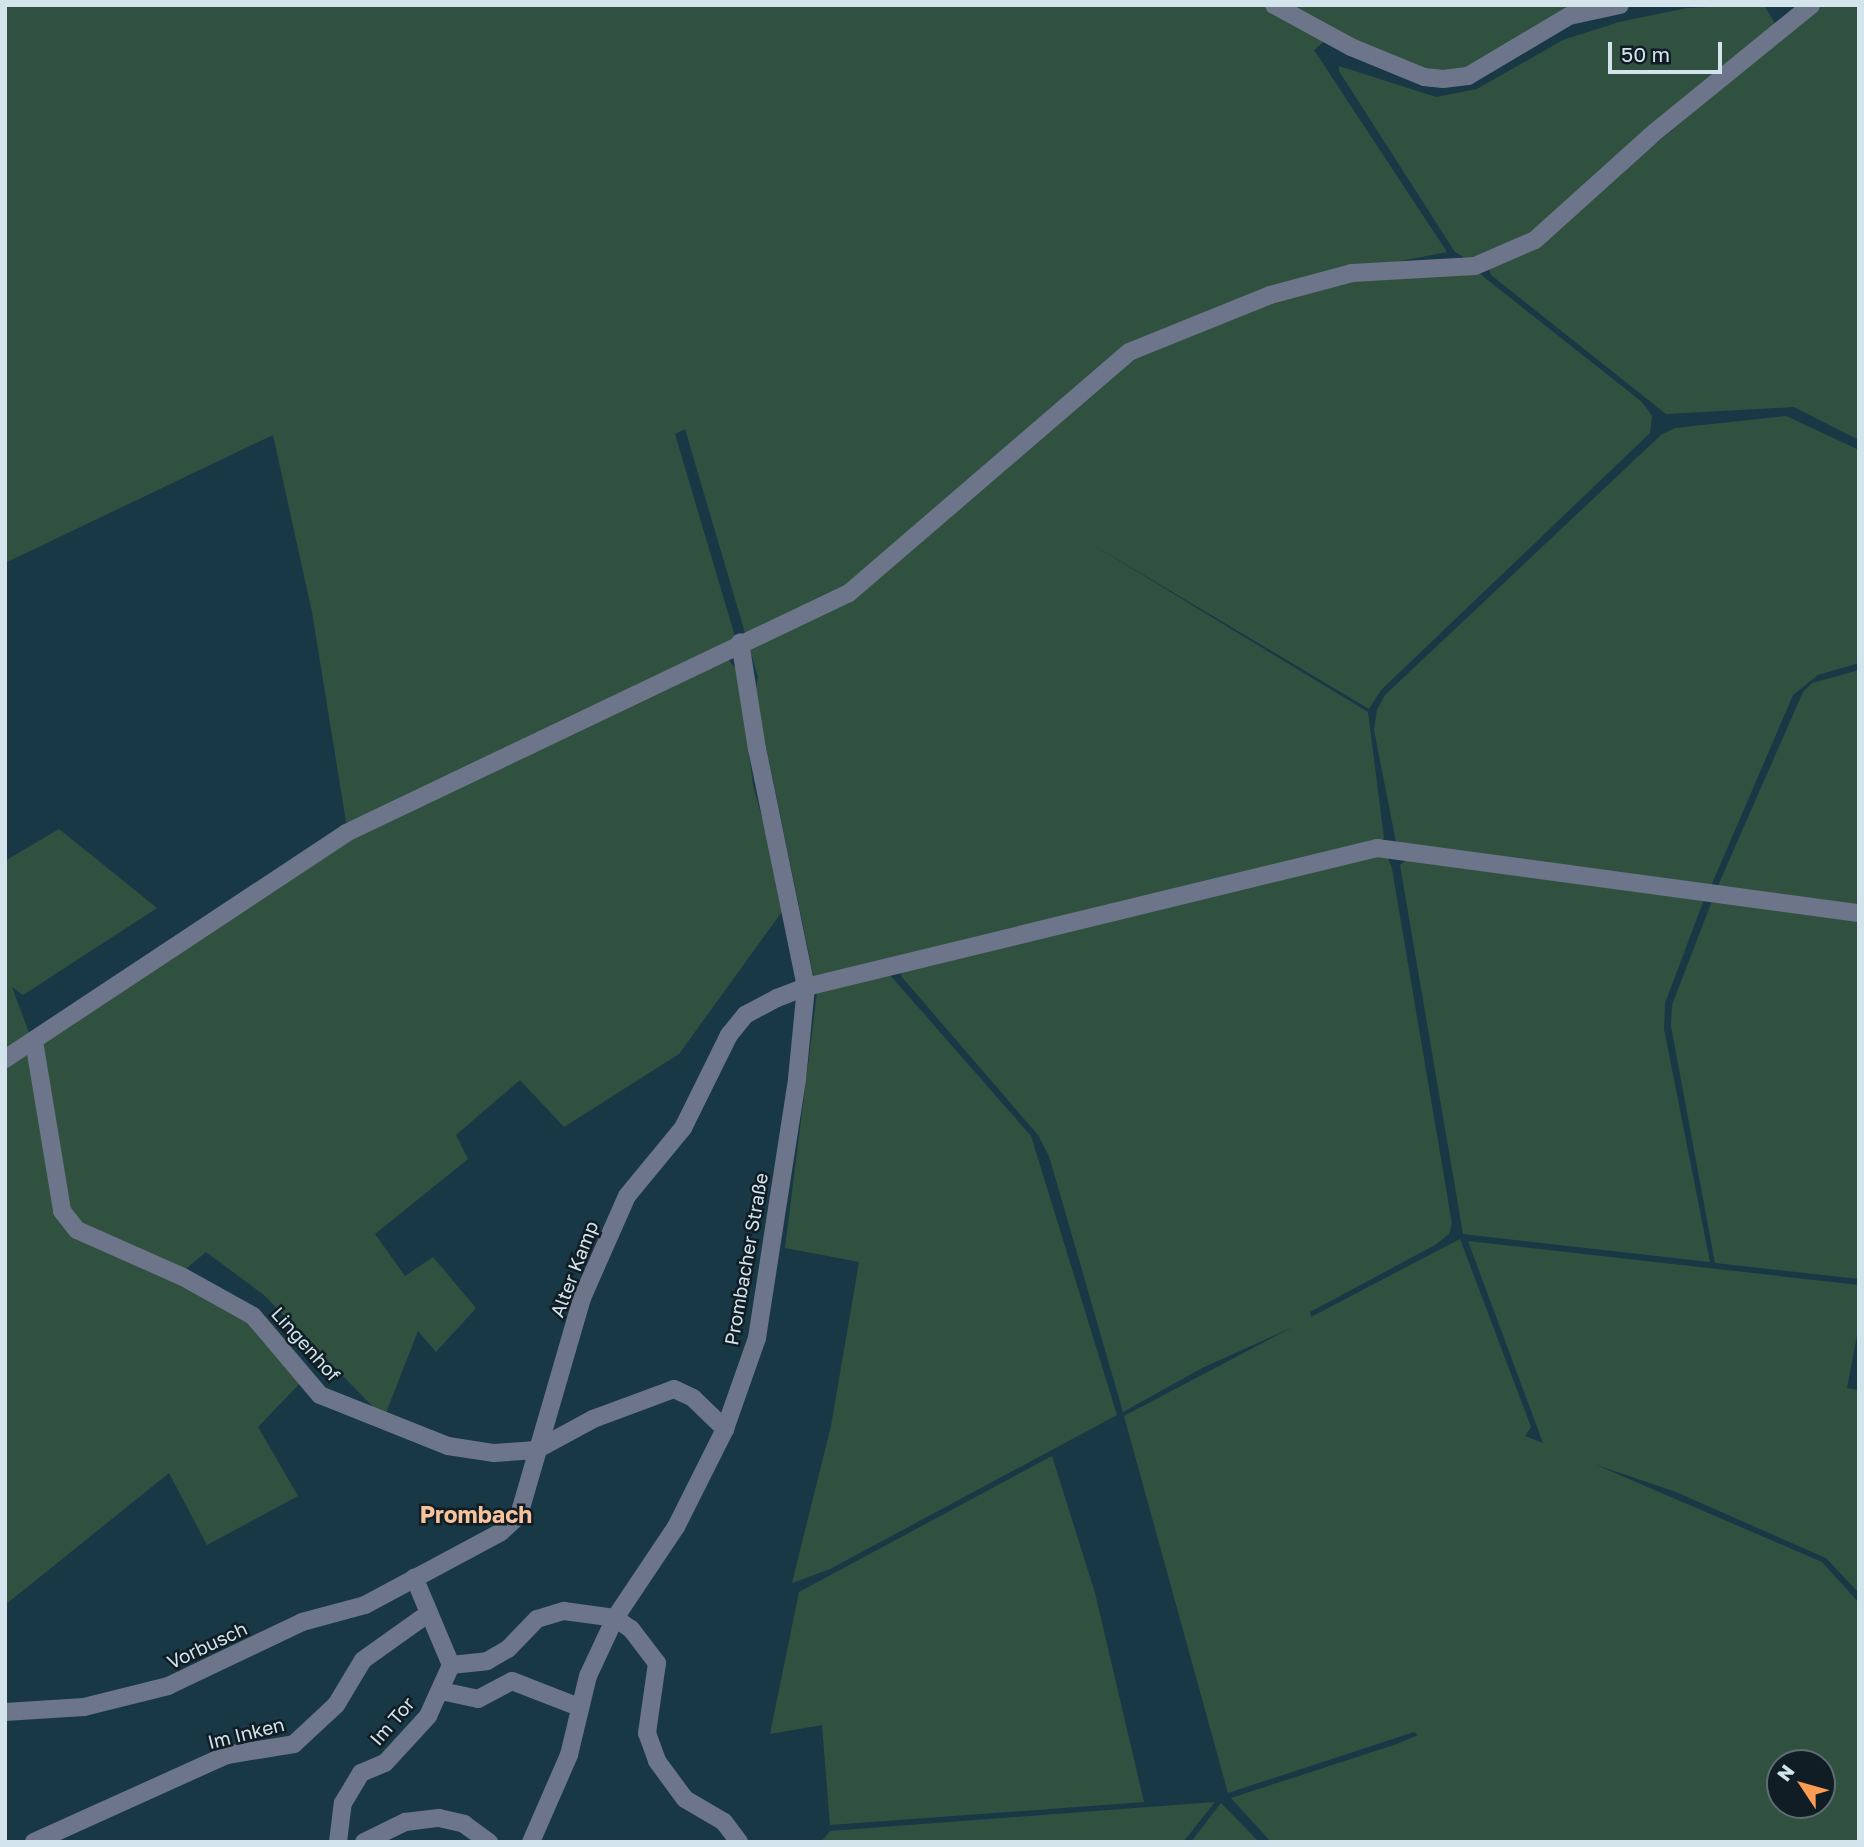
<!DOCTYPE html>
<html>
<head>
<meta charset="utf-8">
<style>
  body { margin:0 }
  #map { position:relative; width:1864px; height:1847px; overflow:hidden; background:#193846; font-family:"Golos Text",sans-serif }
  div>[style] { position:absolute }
  .green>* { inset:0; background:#315140 }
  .minor>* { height:18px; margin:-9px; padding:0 9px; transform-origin:9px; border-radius:9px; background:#6c7589 }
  span { translate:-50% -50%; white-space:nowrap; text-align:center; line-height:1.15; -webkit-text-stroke:5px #101d24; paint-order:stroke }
  .street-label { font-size:19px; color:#d3e4ed }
  .quarter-label { font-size:23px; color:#f7c29c; font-weight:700 }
  .frame { position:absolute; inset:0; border:7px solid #d3e4ed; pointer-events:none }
  .north { position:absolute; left:1766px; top:1749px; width:70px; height:70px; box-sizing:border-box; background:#101d24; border:2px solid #5e6d74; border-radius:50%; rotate:306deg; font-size:19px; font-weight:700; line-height:28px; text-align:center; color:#d3e4ed }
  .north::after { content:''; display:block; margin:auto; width:24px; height:32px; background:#fc9d53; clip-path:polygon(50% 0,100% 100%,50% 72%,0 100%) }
  .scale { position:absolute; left:1608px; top:42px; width:114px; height:32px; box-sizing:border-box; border:4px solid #d3e4ed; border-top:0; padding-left:9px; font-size:21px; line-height:24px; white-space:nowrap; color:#d3e4ed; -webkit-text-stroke:5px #101d24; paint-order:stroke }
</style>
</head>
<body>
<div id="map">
  <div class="green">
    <i style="clip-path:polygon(5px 5px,1592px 5px,1475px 67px,1447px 72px,1423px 70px,1334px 33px,1314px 50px,1447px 252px,1320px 277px,1480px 274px,1642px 402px,1652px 416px,1650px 433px,1381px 690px,1369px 709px,1085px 540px,1368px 712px,1384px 838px,1379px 843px,814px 978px,755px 694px,758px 677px,685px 429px,675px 434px,736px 640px,352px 826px,346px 822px,312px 612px,273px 435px,5px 563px)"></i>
    <i style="clip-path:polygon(1764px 5px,1777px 27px,1532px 233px,1469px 260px,1455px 252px,1339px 71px,1339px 66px,1436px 97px,1477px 89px,1563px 40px,1619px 22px,1687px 8px)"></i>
    <i style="clip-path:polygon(1821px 5px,1859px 5px,1859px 440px,1794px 407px,1666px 414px,1491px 275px,1489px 269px,1658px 142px)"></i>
    <i style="clip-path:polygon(1786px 416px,1859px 450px,1859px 663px,1818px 675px,1793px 695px,1711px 886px,1396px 842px,1374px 730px,1377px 710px,1385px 695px,1661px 435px,1675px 428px)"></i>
    <i style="clip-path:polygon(728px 659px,739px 673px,753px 785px,786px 906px,679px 1054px,564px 1127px,520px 1080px,456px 1135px,468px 1159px,375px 1234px,405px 1276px,433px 1257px,476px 1308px,436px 1352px,418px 1331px,384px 1418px,264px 1295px,206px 1252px,182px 1272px,80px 1227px,65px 1208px,40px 1043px,316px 855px)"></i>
    <i style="clip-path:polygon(1859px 670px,1859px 909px,1717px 888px,1803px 692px,1812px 683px)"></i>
    <i style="clip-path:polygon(59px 829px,157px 908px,23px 995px,12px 987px,31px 1038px,5px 1055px,5px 861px)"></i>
    <i style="clip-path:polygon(evenodd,1372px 854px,1388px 858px,1392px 869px,1452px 1224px,1449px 1234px,1435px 1245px,1310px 1312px,1311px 1317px,1460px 1239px,1531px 1427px,1525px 1436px,1543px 1443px,1468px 1241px,1859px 1285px,1859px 1325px,1847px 1388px,1859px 1390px,1859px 1593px,1826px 1558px,1676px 1492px,1594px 1464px,1822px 1562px,1859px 1603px,1859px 1842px,1271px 1842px,1231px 1798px,1397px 1744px,1418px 1735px,1414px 1732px,1228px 1793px,1124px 1416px,1293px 1327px,1202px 1368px,1123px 1412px,1049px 1156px,1038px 1135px,901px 976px,902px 971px,1372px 854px,1780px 1763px,1822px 1763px,1822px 1805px,1780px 1805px,1780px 1763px)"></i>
    <i style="clip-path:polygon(1409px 858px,1705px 897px,1665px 1003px,1664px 1029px,1710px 1262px,1463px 1234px,1400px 865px)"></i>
    <i style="clip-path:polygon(1712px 901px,1859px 917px,1859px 1279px,1715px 1263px,1671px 1026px,1672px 1005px)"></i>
    <i style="clip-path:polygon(889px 974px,1031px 1136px,1117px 1415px,830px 1569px,792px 1583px,831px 1426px,859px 1262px,785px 1248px,817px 993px)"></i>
    <i style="clip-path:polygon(27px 1053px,32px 1056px,60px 1214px,252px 1320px,302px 1381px,258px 1427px,298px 1496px,207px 1545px,169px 1473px,5px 1605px,5px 1063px)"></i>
    <i style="clip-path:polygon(1052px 1456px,1095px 1593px,1144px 1802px,830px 1825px,822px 1725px,770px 1734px,799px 1592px)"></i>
    <i style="clip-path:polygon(1215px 1802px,1183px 1842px,821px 1842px,830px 1831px)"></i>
    <i style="clip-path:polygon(1221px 1803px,1259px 1842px,1191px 1842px)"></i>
  </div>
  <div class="minor">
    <i style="left:1274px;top:5px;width:88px;rotate:28.6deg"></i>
    <i style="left:1351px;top:47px;width:79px;rotate:22.3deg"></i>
    <i style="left:1424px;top:77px;width:19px;rotate:6deg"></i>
    <i style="left:1443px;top:79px;width:25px;rotate:-7deg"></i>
    <i style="left:1468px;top:76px;width:117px;rotate:-30.7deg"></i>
    <i style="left:1569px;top:16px;width:52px;rotate:-12.2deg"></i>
    <i style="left:34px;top:1041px;width:172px;rotate:80.6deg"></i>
    <i style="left:62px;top:1211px;width:24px;rotate:52deg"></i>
    <i style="left:77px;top:1230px;width:116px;rotate:23.9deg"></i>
    <i style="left:183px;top:1277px;width:80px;rotate:29.1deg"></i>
    <i style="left:253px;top:1316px;width:104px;rotate:49.7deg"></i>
    <i style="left:320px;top:1395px;width:138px;rotate:21.7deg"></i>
    <i style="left:448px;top:1446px;width:47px;rotate:8.7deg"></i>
    <i style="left:494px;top:1453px;width:42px;rotate:-4.1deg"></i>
    <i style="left:536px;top:1450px;width:65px;rotate:-28.5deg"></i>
    <i style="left:593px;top:1419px;width:86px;rotate:-20.3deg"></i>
    <i style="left:674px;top:1389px;width:21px;rotate:25deg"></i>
    <i style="left:693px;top:1398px;width:45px;rotate:44.1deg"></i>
    <i style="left:5px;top:1059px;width:409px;rotate:-33.5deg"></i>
    <i style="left:346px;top:833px;width:557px;rotate:-25.51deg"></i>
    <i style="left:849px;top:593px;width:369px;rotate:-40.7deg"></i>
    <i style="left:1129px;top:352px;width:152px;rotate:-22deg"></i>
    <i style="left:1270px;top:295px;width:85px;rotate:-15deg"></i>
    <i style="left:1352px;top:273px;width:123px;rotate:-3.3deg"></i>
    <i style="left:1475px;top:266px;width:65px;rotate:-23.4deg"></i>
    <i style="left:1535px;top:240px;width:161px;rotate:-42deg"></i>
    <i style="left:1655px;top:132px;width:201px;rotate:-39.1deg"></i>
    <i style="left:451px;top:1665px;width:36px;rotate:-6deg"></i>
    <i style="left:487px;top:1661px;width:24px;rotate:-30deg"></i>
    <i style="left:508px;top:1649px;width:42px;rotate:-46deg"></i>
    <i style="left:537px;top:1619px;width:28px;rotate:-17deg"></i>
    <i style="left:564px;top:1611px;width:51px;rotate:7.8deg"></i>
    <i style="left:615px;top:1618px;width:19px;rotate:35deg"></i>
    <i style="left:631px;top:1629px;width:43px;rotate:52.6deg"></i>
    <i style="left:657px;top:1663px;width:71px;rotate:98.1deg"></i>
    <i style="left:647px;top:1733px;width:30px;rotate:70deg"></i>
    <i style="left:657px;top:1761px;width:47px;rotate:53.6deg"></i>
    <i style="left:685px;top:1799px;width:45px;rotate:30.5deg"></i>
    <i style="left:724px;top:1822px;width:25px;rotate:53deg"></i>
    <i style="left:441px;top:1691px;width:38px;rotate:12deg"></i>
    <i style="left:478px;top:1699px;width:38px;rotate:-28deg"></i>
    <i style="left:512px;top:1681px;width:72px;rotate:21.2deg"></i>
    <i style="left:5px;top:1712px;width:79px;rotate:-3.6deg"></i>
    <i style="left:84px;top:1707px;width:87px;rotate:-14deg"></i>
    <i style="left:168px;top:1686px;width:148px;rotate:-25.5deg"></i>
    <i style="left:302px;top:1622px;width:65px;rotate:-15.1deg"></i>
    <i style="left:365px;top:1605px;width:154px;rotate:-28.2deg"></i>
    <i style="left:501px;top:1532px;width:25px;rotate:-43deg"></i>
    <i style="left:519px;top:1515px;width:226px;rotate:-73.8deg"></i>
    <i style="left:582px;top:1298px;width:111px;rotate:-66.2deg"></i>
    <i style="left:627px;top:1196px;width:88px;rotate:-50.5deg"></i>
    <i style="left:683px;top:1128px;width:104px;rotate:-63.7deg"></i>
    <i style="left:729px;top:1035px;width:26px;rotate:-51deg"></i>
    <i style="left:745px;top:1015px;width:36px;rotate:-28deg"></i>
    <i style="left:777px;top:998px;width:31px;rotate:-21deg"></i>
    <i style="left:806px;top:987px;width:588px;rotate:-13.68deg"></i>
    <i style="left:1377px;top:848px;width:486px;rotate:7.7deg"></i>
    <i style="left:34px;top:1842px;width:212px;rotate:-24.3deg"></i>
    <i style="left:227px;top:1755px;width:68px;rotate:-9.3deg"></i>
    <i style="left:294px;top:1744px;width:57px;rotate:-42.9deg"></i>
    <i style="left:336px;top:1705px;width:52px;rotate:-59deg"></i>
    <i style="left:363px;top:1660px;width:81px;rotate:-35.5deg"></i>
    <i style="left:338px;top:1842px;width:39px;rotate:-83deg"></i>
    <i style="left:343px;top:1803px;width:35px;rotate:-59deg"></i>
    <i style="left:361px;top:1773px;width:26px;rotate:-23deg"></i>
    <i style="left:385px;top:1763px;width:64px;rotate:-47.5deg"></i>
    <i style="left:428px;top:1716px;width:56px;rotate:-65.7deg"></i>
    <i style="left:451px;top:1665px;width:95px;rotate:-112.8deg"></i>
    <i style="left:364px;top:1842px;width:46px;rotate:-26deg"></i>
    <i style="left:405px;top:1822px;width:34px;rotate:-7deg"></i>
    <i style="left:439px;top:1818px;width:26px;rotate:13deg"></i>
    <i style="left:464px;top:1824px;width:31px;rotate:36deg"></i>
    <i style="left:531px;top:1842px;width:95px;rotate:-66.4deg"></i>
    <i style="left:569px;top:1755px;width:81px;rotate:-76.5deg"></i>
    <i style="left:588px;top:1676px;width:64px;rotate:-65deg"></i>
    <i style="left:615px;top:1618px;width:110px;rotate:-56.2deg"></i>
    <i style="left:676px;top:1527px;width:110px;rotate:-63.4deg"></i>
    <i style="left:725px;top:1429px;width:96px;rotate:-70.6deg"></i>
    <i style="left:757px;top:1338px;width:262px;rotate:-81.2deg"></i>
    <i style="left:797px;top:1079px;width:92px;rotate:-84.4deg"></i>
    <i style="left:806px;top:987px;width:243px;rotate:-101.6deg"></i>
    <i style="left:757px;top:749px;width:108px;rotate:-99deg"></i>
  </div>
  <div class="street-label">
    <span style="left:746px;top:1259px;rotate:-80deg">Prombacher Straße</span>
    <span style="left:574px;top:1269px;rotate:-69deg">Alter Kamp</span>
    <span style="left:306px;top:1344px;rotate:48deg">Lingenhof</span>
    <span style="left:207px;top:1645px;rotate:-25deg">Vorbusch</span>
    <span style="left:392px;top:1721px;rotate:-49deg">Im Tor</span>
    <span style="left:246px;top:1733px;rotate:-14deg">Im Inken</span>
  </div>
  <div class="quarter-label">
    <span style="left:476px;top:1514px">Prombach</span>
  </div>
  <div class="frame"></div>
  <div class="north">N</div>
  <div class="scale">50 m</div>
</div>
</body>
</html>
